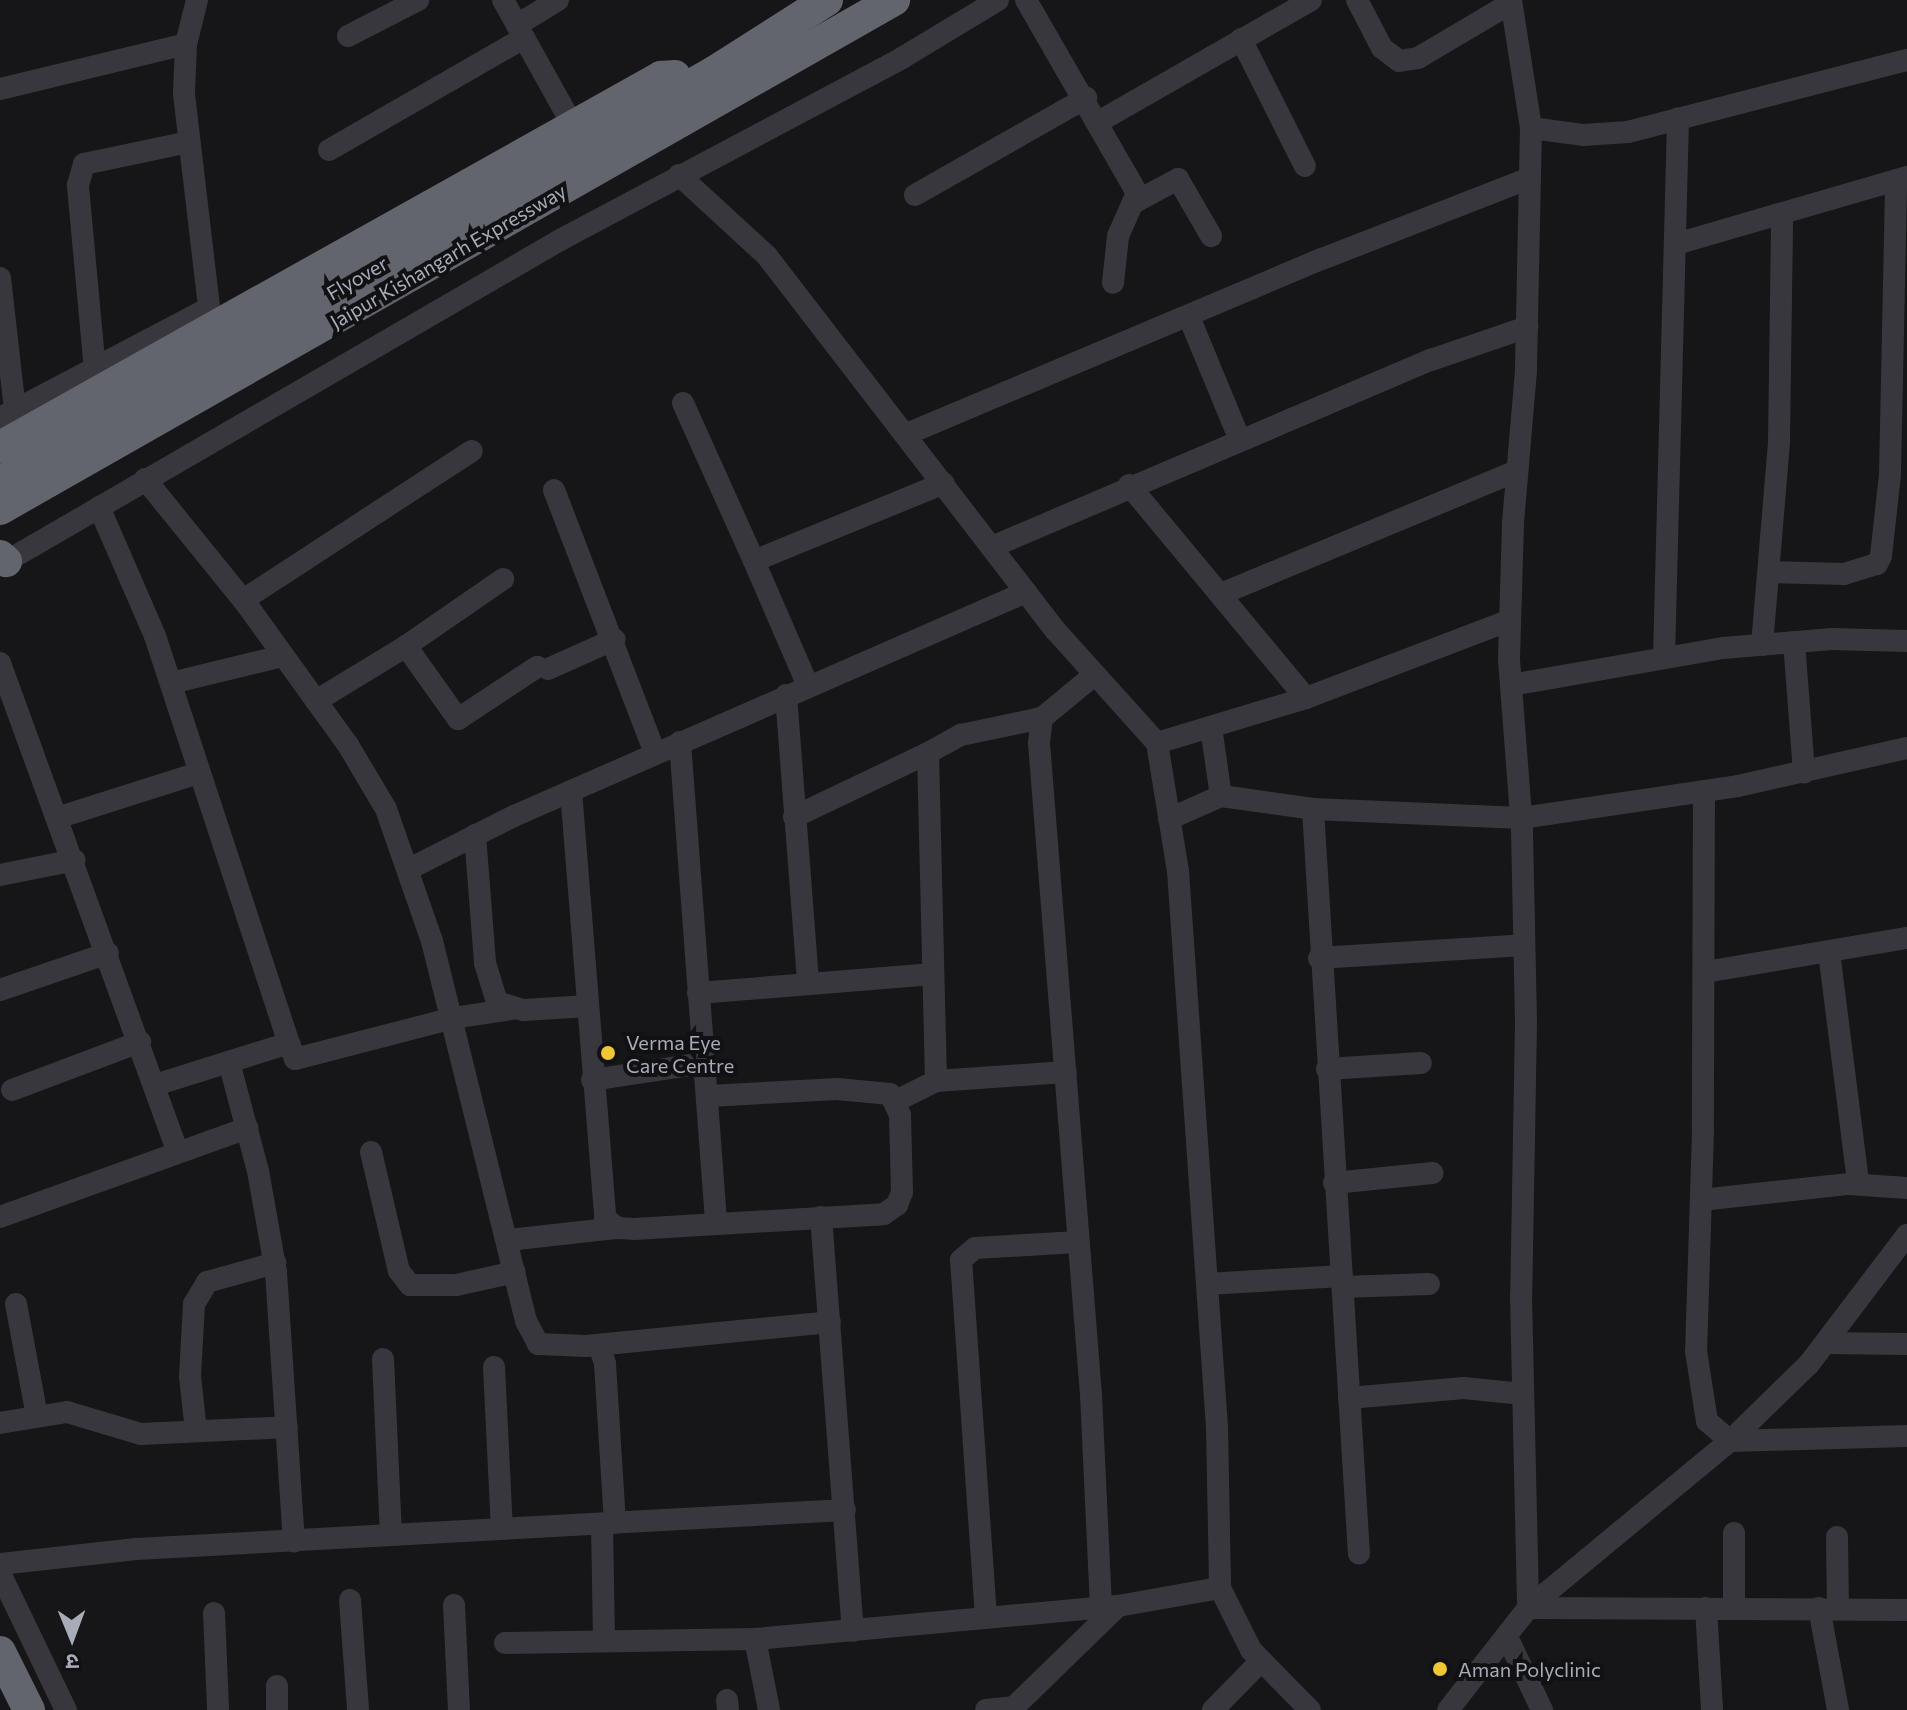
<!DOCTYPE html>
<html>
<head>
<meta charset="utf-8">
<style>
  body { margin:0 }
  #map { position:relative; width:1907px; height:1710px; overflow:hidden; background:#161618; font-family:Commissioner,"Noto Sans Devanagari",sans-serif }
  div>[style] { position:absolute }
  .minor>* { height:22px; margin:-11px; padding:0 11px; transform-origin:11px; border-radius:11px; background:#37373d }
  .highway>* { height:32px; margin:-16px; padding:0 16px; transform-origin:16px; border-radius:16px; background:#63656e }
  .dots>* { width:22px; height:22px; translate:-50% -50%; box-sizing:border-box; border:4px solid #111113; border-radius:50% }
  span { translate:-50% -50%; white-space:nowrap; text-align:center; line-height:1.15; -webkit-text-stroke:8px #111113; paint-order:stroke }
  .street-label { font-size:20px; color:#a8abb8 }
  .poi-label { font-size:20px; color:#a8abb8 }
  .left { translate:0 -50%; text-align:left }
  .north { position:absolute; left:32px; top:1598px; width:80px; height:80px; -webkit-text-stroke:6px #111113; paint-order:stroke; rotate:179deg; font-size:22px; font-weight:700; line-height:32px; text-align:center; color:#a8abb8 }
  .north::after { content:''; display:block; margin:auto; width:28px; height:36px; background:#a8abb8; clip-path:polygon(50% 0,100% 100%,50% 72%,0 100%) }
</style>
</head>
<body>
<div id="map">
  <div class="minor">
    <i style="left:197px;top:0;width:45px;rotate:104deg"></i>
    <i style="left:186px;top:44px;width:50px;rotate:92.3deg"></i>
    <i style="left:184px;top:94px;width:240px;rotate:83.3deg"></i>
    <i style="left:503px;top:0;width:144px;rotate:60.9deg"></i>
    <i style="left:1026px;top:0;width:223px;rotate:60.1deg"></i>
    <i style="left:1137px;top:193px;width:47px;rotate:113.8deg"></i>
    <i style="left:1118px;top:236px;width:47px;rotate:96.1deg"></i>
    <i style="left:1357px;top:0;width:54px;rotate:62.5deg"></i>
    <i style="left:1382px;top:48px;width:21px;rotate:37deg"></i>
    <i style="left:1399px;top:61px;width:19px;rotate:-9deg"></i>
    <i style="left:1418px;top:58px;width:108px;rotate:-30.6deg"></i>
    <i style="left:1511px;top:0;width:130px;rotate:81.1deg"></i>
    <i style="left:1531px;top:128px;width:52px;rotate:7.7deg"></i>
    <i style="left:1583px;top:135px;width:45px;rotate:-3.8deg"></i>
    <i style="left:1628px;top:132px;width:288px;rotate:-14.5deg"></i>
    <i style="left:517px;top:25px;width:48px;rotate:-31.4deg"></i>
    <i style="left:348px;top:36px;width:79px;rotate:-27.2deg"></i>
    <i style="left:1241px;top:39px;width:142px;rotate:63.3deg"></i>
    <i style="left:0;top:89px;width:191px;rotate:-13.6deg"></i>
    <i style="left:1100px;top:121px;width:243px;rotate:-29.8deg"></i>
    <i style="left:1531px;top:128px;width:243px;rotate:91.2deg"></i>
    <i style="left:1526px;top:371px;width:154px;rotate:94.9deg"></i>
    <i style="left:1513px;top:524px;width:136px;rotate:91.7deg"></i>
    <i style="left:1509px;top:660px;width:170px;rotate:85.6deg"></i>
    <i style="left:1522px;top:830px;width:192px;rotate:88.8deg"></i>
    <i style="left:1526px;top:1022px;width:273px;rotate:91deg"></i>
    <i style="left:1521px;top:1295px;width:313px;rotate:88.7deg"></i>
    <i style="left:1528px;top:1608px;width:379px;rotate:0.3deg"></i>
    <i style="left:329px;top:150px;width:225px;rotate:-29.9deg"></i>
    <i style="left:679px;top:175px;width:120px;rotate:42.6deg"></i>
    <i style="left:767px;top:256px;width:473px;rotate:52.4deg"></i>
    <i style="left:1056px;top:631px;width:151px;rotate:48deg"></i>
    <i style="left:1157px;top:743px;width:130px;rotate:80.7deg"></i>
    <i style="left:1178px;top:871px;width:557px;rotate:85.99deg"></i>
    <i style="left:1217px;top:1427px;width:161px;rotate:88.9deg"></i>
    <i style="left:1220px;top:1588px;width:69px;rotate:63.4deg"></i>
    <i style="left:1251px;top:1650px;width:84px;rotate:45.5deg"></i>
    <i style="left:915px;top:195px;width:197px;rotate:-29.6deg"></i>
    <i style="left:1135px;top:202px;width:49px;rotate:-28.1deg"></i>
    <i style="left:1178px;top:179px;width:66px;rotate:59.9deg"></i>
    <i style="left:1676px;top:244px;width:241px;rotate:-16.2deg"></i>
    <i style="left:0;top:278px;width:133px;rotate:83.5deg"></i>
    <i style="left:1189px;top:317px;width:133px;rotate:67.5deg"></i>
    <i style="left:95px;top:370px;width:186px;rotate:-95.3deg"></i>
    <i style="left:78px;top:185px;width:22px;rotate:-74deg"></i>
    <i style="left:84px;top:164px;width:106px;rotate:-11.9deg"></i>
    <i style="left:683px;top:403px;width:173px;rotate:65.8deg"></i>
    <i style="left:754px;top:561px;width:205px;rotate:-22.3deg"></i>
    <i style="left:0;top:418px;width:234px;rotate:-27.8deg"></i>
    <i style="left:907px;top:434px;width:450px;rotate:-22.9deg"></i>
    <i style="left:1322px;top:259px;width:223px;rotate:-21.3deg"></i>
    <i style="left:145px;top:479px;width:162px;rotate:51deg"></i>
    <i style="left:247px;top:605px;width:173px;rotate:54.2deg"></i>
    <i style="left:348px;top:745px;width:74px;rotate:59.3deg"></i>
    <i style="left:386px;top:809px;width:140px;rotate:70.8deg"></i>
    <i style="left:432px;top:941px;width:391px;rotate:76.1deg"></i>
    <i style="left:526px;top:1321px;width:26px;rotate:62deg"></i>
    <i style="left:538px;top:1344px;width:48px;rotate:2.4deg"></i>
    <i style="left:586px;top:1346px;width:245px;rotate:-5.6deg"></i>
    <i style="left:1129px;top:485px;width:277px;rotate:50.3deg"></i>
    <i style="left:554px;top:490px;width:282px;rotate:69deg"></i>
    <i style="left:99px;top:507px;width:141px;rotate:66.5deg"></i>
    <i style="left:155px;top:636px;width:428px;rotate:71.8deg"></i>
    <i style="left:994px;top:546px;width:475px;rotate:-23.1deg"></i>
    <i style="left:1431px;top:360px;width:102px;rotate:-19deg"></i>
    <i style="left:754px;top:561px;width:136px;rotate:66.6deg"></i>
    <i style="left:0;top:565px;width:650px;rotate:-30.12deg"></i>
    <i style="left:562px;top:239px;width:385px;rotate:-28deg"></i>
    <i style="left:902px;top:58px;width:112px;rotate:-31.1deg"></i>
    <i style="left:1769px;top:572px;width:75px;rotate:1.5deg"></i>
    <i style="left:1844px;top:574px;width:34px;rotate:-17deg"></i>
    <i style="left:1877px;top:564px;width:9px;rotate:-63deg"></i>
    <i style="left:1881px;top:556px;width:82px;rotate:-83.7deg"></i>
    <i style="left:1890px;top:474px;width:294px;rotate:-88.8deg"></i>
    <i style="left:1221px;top:594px;width:321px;rotate:-22.6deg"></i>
    <i style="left:243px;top:600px;width:273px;rotate:-33.1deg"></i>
    <i style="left:1794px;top:642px;width:131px;rotate:85.6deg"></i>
    <i style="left:1762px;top:645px;width:205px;rotate:-85.2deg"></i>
    <i style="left:1779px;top:441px;width:225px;rotate:-89.2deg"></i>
    <i style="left:406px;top:646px;width:118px;rotate:-34.6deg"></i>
    <i style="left:1664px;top:658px;width:540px;rotate:-88.51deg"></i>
    <i style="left:0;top:663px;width:518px;rotate:70.03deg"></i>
    <i style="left:548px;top:669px;width:73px;rotate:-24.1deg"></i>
    <i style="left:1093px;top:676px;width:66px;rotate:140.5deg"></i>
    <i style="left:1042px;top:718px;width:25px;rotate:97deg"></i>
    <i style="left:1039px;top:743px;width:654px;rotate:85.44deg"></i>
    <i style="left:1091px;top:1395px;width:212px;rotate:87.3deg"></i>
    <i style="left:171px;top:683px;width:115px;rotate:-13.6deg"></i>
    <i style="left:1511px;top:685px;width:215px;rotate:-9.9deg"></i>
    <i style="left:1723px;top:648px;width:109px;rotate:-4.7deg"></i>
    <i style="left:1832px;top:639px;width:75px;rotate:1.5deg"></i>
    <i style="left:786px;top:695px;width:289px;rotate:85.6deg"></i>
    <i style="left:316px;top:701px;width:105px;rotate:-31.4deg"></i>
    <i style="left:406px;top:646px;width:90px;rotate:54.5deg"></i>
    <i style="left:458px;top:719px;width:95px;rotate:-33.4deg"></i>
    <i style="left:1211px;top:727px;width:70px;rotate:81.8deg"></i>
    <i style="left:680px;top:742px;width:482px;rotate:85.7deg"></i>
    <i style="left:1157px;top:743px;width:156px;rotate:-16.8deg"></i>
    <i style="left:1306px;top:698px;width:218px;rotate:-20.9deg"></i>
    <i style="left:571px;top:791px;width:428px;rotate:85.4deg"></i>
    <i style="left:605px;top:1218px;width:16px;rotate:40deg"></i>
    <i style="left:617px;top:1228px;width:17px;rotate:3deg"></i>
    <i style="left:634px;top:1229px;width:250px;rotate:-3.4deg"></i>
    <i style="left:884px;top:1214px;width:16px;rotate:-35deg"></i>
    <i style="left:897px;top:1205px;width:14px;rotate:-69deg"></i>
    <i style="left:902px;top:1192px;width:77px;rotate:-91.5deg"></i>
    <i style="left:900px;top:1115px;width:23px;rotate:-115deg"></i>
    <i style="left:890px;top:1094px;width:53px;rotate:-174.6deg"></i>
    <i style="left:837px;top:1089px;width:129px;rotate:176.9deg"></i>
    <i style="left:1704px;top:791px;width:340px;rotate:90.2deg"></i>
    <i style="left:1703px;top:1131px;width:220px;rotate:91.8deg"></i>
    <i style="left:1696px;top:1351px;width:71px;rotate:81.1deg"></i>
    <i style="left:1707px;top:1421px;width:30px;rotate:41deg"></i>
    <i style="left:1730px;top:1441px;width:177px;rotate:-1.6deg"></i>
    <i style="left:1313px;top:809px;width:746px;rotate:86.47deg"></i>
    <i style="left:60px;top:817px;width:146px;rotate:-17.6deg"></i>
    <i style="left:794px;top:817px;width:148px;rotate:-25.5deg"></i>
    <i style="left:1169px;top:819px;width:57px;rotate:-23.9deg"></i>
    <i style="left:1221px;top:796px;width:93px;rotate:8deg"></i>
    <i style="left:1313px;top:809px;width:208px;rotate:2.5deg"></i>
    <i style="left:1521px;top:818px;width:219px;rotate:-8.4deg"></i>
    <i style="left:1738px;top:786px;width:173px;rotate:-12.7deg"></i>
    <i style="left:475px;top:835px;width:128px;rotate:85.5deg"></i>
    <i style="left:485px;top:963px;width:41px;rotate:72.9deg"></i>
    <i style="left:497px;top:1002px;width:28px;rotate:17deg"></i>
    <i style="left:524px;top:1010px;width:64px;rotate:-3.6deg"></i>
    <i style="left:409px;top:869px;width:118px;rotate:-26.8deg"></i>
    <i style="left:514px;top:816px;width:559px;rotate:-23.63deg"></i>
    <i style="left:0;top:875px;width:76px;rotate:-11.3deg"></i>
    <i style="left:1829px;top:952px;width:233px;rotate:82.8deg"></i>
    <i style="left:1319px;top:958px;width:205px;rotate:-3.6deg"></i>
    <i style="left:1705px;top:972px;width:205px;rotate:-9.6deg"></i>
    <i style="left:0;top:990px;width:114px;rotate:-18.9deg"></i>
    <i style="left:698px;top:993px;width:236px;rotate:-4.6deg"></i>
    <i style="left:229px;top:1062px;width:113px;rotate:75.1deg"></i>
    <i style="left:258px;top:1171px;width:103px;rotate:79.9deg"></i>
    <i style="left:276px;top:1272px;width:270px;rotate:86.2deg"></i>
    <i style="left:1327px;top:1069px;width:94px;rotate:-3.7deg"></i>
    <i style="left:592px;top:1080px;width:112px;rotate:-8.7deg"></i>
    <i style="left:936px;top:1081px;width:328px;rotate:-91.4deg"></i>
    <i style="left:928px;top:753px;width:38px;rotate:-29deg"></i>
    <i style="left:961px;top:735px;width:83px;rotate:-11.9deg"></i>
    <i style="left:155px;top:1085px;width:140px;rotate:-17.4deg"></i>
    <i style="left:289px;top:1043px;width:17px;rotate:69deg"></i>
    <i style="left:295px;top:1059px;width:163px;rotate:-14.5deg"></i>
    <i style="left:453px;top:1018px;width:60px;rotate:-8.7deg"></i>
    <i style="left:12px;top:1090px;width:137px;rotate:-20.6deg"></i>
    <i style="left:896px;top:1101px;width:45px;rotate:-26.6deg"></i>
    <i style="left:936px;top:1081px;width:130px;rotate:-4deg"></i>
    <i style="left:371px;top:1152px;width:122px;rotate:76.8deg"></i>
    <i style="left:399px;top:1271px;width:18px;rotate:52deg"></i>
    <i style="left:410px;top:1285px;width:46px"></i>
    <i style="left:456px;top:1285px;width:60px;rotate:-12.4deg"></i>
    <i style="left:1334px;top:1183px;width:99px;rotate:-5.8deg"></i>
    <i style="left:1701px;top:1200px;width:149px;rotate:-6.2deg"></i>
    <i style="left:1849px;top:1184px;width:58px;rotate:3.9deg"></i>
    <i style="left:0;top:1217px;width:263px;rotate:-19.8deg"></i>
    <i style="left:821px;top:1217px;width:415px;rotate:85.6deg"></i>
    <i style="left:508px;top:1240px;width:110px;rotate:-6.3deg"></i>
    <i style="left:1207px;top:1284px;width:135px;rotate:-3.4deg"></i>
    <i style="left:1343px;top:1287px;width:86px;rotate:-2deg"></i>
    <i style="left:16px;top:1304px;width:114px;rotate:79.4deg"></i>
    <i style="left:1825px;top:1343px;width:82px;rotate:0.7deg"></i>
    <i style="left:599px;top:1345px;width:20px;rotate:72deg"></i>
    <i style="left:605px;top:1364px;width:159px;rotate:86.4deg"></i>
    <i style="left:383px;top:1359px;width:176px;rotate:87.4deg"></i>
    <i style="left:494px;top:1367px;width:162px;rotate:87.2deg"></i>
    <i style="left:1349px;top:1398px;width:115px;rotate:-5deg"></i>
    <i style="left:1464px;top:1388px;width:59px;rotate:5.8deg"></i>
    <i style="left:0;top:1423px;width:68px;rotate:-9.3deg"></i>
    <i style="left:67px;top:1412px;width:77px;rotate:16.6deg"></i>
    <i style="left:141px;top:1434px;width:146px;rotate:-2.7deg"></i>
    <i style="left:196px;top:1431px;width:54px;rotate:-96.3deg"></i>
    <i style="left:190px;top:1377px;width:73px;rotate:-86.9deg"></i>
    <i style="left:194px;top:1304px;width:26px;rotate:-59deg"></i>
    <i style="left:207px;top:1282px;width:71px;rotate:-15.6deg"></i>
    <i style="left:602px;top:1524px;width:116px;rotate:89deg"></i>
    <i style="left:1837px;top:1537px;width:71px;rotate:89.2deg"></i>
    <i style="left:0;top:1564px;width:137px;rotate:-6.3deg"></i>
    <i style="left:136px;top:1549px;width:710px;rotate:-3.15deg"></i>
    <i style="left:0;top:1573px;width:152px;rotate:64.3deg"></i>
    <i style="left:350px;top:1600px;width:110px;rotate:85.8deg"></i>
    <i style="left:454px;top:1605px;width:105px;rotate:87.3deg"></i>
    <i style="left:1706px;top:1608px;width:102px;rotate:86.6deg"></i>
    <i style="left:1734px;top:1608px;width:75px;rotate:-90deg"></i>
    <i style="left:1819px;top:1608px;width:104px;rotate:79.4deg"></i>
    <i style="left:214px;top:1613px;width:97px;rotate:87.6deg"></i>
    <i style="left:986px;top:1617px;width:358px;rotate:-94deg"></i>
    <i style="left:961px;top:1260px;width:18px;rotate:-41deg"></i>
    <i style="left:975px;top:1248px;width:103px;rotate:-3.3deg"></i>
    <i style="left:755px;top:1639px;width:72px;rotate:78.8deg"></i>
    <i style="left:1508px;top:1639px;width:79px;rotate:64.4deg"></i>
    <i style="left:505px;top:1643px;width:250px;rotate:-0.9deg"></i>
    <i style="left:755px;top:1639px;width:364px;rotate:-5.2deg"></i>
    <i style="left:277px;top:1686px;width:24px;rotate:90deg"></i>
    <i style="left:727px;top:1700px;width:10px;rotate:84deg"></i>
    <i style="left:986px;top:1710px;width:29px;rotate:-6deg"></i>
    <i style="left:1011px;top:1710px;width:149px;rotate:-44.2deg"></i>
    <i style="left:1118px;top:1606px;width:104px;rotate:-10deg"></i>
    <i style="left:1213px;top:1710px;width:69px;rotate:-45.6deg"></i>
    <i style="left:1448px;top:1710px;width:130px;rotate:-51.9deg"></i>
    <i style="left:1528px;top:1608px;width:262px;rotate:-39.6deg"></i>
    <i style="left:1730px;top:1441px;width:110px;rotate:-44.3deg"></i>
    <i style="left:1809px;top:1364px;width:162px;rotate:-52.8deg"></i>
  </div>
  <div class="highway">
    <i style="left:0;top:447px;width:758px;rotate:-29.24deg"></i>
    <i style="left:661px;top:77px;width:14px;rotate:-4deg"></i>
    <i style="left:0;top:482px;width:823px;rotate:-29.87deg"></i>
    <i style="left:714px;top:72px;width:134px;rotate:-32.5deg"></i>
    <i style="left:0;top:509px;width:1029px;rotate:-29.66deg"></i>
    <i style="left:0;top:556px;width:8px;rotate:40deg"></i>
    <i style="left:0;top:1652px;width:65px;rotate:63.4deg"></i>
  </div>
  <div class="dots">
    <i style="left:608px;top:1053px;background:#f0c635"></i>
    <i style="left:1440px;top:1669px;background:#f0c635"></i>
  </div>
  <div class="street-label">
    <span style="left:448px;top:256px;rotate:-30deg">Jaipur Kishangarh Expressway</span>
    <span style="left:357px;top:278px;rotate:-30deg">Flyover</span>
  </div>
  <div class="poi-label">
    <span class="left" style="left:626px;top:1054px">Verma Eye<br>Care Centre</span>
    <span class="left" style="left:1458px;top:1669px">Aman Polyclinic</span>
  </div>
  <div class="north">उ</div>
</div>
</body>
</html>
